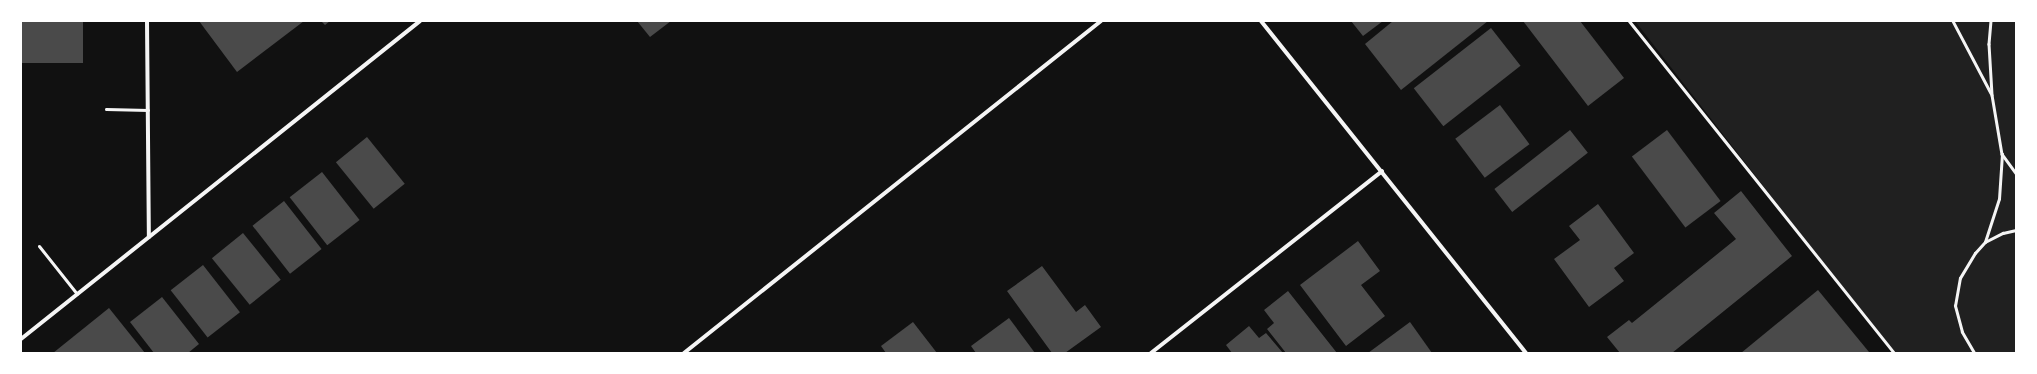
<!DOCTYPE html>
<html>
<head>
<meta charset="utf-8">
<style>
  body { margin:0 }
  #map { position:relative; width:2037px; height:374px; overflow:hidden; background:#111; font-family:Raleway,sans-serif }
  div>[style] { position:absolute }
  .green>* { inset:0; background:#202020 }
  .building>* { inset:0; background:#4a4a4a; transform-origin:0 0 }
  .path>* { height:2.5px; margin:-1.25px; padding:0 1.25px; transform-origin:1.25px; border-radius:1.25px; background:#f5f5f5 }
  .service>* { height:3px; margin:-1.5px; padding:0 1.5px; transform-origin:1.5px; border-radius:1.5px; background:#f5f5f5 }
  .minor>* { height:4px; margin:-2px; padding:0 2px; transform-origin:2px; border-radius:2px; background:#f5f5f5 }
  span { translate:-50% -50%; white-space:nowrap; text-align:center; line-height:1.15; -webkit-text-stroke:3px #fff; paint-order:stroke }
  .frame { position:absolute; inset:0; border:22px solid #fff; pointer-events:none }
</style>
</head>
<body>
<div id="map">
  <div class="green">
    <i style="clip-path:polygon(1635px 21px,2016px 21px,2016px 353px,1893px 353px)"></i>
  </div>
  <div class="building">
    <i style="left:21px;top:21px;width:62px;height:42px"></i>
    <i style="clip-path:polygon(199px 21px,304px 21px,237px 72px)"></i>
    <i style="clip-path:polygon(321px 21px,330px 21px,325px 25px)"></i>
    <i style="clip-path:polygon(637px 21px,671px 21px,650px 37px)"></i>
    <i style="clip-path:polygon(1351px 21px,1383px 21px,1363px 36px)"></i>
    <i style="clip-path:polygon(1393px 21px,1488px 21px,1401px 90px,1365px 44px)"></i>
    <i style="clip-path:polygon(1523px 21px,1580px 21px,1624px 78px,1588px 106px)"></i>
    <i style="left:1491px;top:28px;width:48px;height:98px;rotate:52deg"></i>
    <i style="left:1500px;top:105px;width:49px;height:56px;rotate:53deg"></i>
    <i style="left:1570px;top:130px;width:29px;height:96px;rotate:52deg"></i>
    <i style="left:1667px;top:130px;width:89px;height:44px;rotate:53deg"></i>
    <i style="left:367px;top:137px;width:60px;height:40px;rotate:51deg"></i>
    <i style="left:322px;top:172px;width:61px;height:41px;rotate:52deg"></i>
    <i style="clip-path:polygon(1741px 191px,1792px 256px,1672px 353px,1620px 353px,1607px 337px,1629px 320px,1632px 323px,1736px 239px,1714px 213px)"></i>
    <i style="left:284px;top:201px;width:61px;height:40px;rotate:52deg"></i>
    <i style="clip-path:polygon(1598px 204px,1634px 253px,1614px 268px,1624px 281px,1589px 307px,1554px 259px,1580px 240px,1569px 226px)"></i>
    <i style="left:243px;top:233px;width:60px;height:40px;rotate:51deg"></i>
    <i style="clip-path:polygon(1358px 241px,1380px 271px,1361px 285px,1385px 316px,1346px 346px,1300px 285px)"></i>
    <i style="left:203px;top:265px;width:60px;height:41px;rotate:52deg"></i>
    <i style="clip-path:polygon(1042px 266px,1076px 312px,1085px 305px,1101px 327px,1065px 353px,1052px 353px,1007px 291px)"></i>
    <i style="clip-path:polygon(1818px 290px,1869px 352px,1741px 353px)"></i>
    <i style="clip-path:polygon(1288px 291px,1337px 353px,1286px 353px,1267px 329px,1274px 323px,1264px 310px)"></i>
    <i style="clip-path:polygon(162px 297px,199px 344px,188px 353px,154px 353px,130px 322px)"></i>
    <i style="clip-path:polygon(109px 308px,145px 353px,53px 353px)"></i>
    <i style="clip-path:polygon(1009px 318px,1035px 353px,976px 353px,971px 346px)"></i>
    <i style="clip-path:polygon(913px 322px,937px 353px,886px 353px,881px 346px)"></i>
    <i style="clip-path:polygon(1410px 322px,1432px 353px,1368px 353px)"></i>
    <i style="clip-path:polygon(1249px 326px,1259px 338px,1266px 333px,1283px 353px,1232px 353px,1226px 345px)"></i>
  </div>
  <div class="path">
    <i style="left:1953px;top:21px;width:81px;rotate:62.2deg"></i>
    <i style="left:1991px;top:21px;width:23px;rotate:95deg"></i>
    <i style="left:1989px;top:44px;width:51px;rotate:86.6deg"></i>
    <i style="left:1992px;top:95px;width:60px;rotate:80.4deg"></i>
    <i style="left:2002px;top:154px;width:24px;rotate:54deg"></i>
    <i style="left:1985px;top:242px;width:45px;rotate:-72deg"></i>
    <i style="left:1999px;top:199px;width:45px;rotate:-86.2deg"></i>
    <i style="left:1974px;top:353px;width:24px;rotate:-120deg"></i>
    <i style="left:1962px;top:332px;width:27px;rotate:-105deg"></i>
    <i style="left:1955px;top:306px;width:28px;rotate:-80deg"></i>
    <i style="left:1960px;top:278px;width:29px;rotate:-59deg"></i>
    <i style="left:1975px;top:253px;width:15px;rotate:-48deg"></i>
    <i style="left:1985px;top:242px;width:20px;rotate:-27deg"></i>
    <i style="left:2003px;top:233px;width:13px;rotate:-13deg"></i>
  </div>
  <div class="service">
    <i style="left:1629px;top:21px;width:425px;rotate:51.4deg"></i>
    <i style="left:106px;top:109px;width:42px;rotate:1.4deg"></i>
    <i style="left:39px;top:246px;width:61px;rotate:51.6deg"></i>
  </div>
  <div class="minor">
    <i style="left:147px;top:21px;width:216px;rotate:89.5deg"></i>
    <i style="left:1261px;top:21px;width:425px;rotate:51.4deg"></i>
    <i style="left:21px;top:339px;width:510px;rotate:-38.55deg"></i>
    <i style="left:684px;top:353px;width:533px;rotate:-38.53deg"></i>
    <i style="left:1151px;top:353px;width:294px;rotate:-38.2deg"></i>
  </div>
  <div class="frame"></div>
</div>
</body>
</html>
